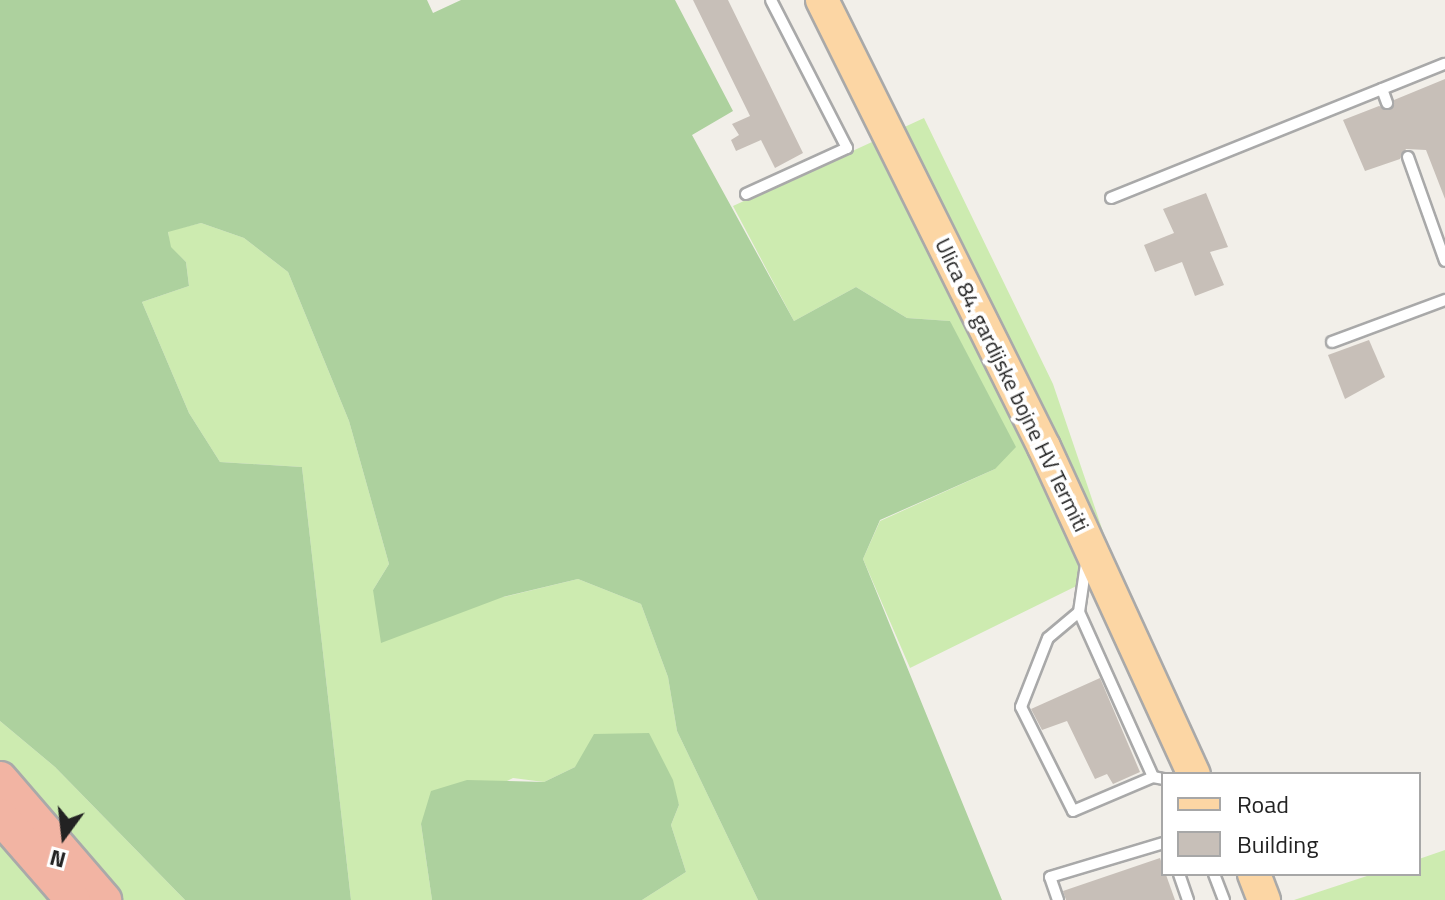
<!DOCTYPE html>
<html>
<head>
<meta charset="utf-8">
<style>
  body { margin:0 }
  #map { position:relative; width:1445px; height:900px; overflow:hidden; background:#f2efe9; font-family:"Titillium Web",sans-serif }
  div>[style] { position:absolute }
  .grass>* { inset:0; background:#cdebb0 }
  .forest>* { inset:0; background:#add19e }
  .building>* { inset:0; background:#c7bfb8 }
  .roads { filter:drop-shadow(2px 0 #a9a9a9) drop-shadow(-2px 0 #a9a9a9) drop-shadow(0 2px #a9a9a9) drop-shadow(0 -2px #a9a9a9) }
  .service>* { height:10px; margin:-5px; padding:0 5px; transform-origin:5px; border-radius:5px; background:#fff }
  .primary>* { height:32px; margin:-16px; padding:0 16px; transform-origin:16px; border-radius:16px; background:#fcd6a4 }
  .trunk>* { height:34px; margin:-17px; padding:0 17px; transform-origin:17px; border-radius:17px; background:#f2b4a3 }
  span { translate:-50% -50%; white-space:nowrap; text-align:center; line-height:1.15; -webkit-text-stroke:8px #fff; paint-order:stroke }
  .street-label { font-size:22px; color:#222 }
  .legend { position:absolute; left:1161px; top:772px; width:260px; height:104px; box-sizing:border-box; background:#fff; border:2px solid #a7a7a7; margin:0; padding:10px 14px; list-style:none; font-size:24px; color:#222 }
  .legend li { display:flex; align-items:center; gap:16px; height:40px }
  .legend b { width:40px; border:2px solid #a7a7a7 }
  .north { position:absolute; left:24px; top:796px; width:80px; height:80px; -webkit-text-stroke:6px #fff; paint-order:stroke; rotate:195deg; font-size:22px; font-weight:700; line-height:32px; text-align:center; color:#222 }
  .north::after { content:''; display:block; margin:auto; width:28px; height:36px; background:#222; clip-path:polygon(50% 0,100% 100%,50% 72%,0 100%) }
</style>
</head>
<body>
<div id="map">
  <div class="grass">
    <i style="clip-path:polygon(924px 118px,1053px 384px,1115px 567px,910px 668px,863px 559px,880px 521px,995px 469px,950px 321px,907px 318px,856px 287px,794px 321px,733px 206px)"></i>
    <i style="clip-path:polygon(201px 223px,244px 238px,288px 272px,349px 421px,389px 564px,373px 590px,504px 597px,578px 579px,641px 604px,668px 677px,677px 731px,758px 900px,642px 900px,686px 872px,671px 825px,679px 805px,662px 762px,575px 767px,544px 782px,513px 778px,421px 824px,432px 900px,351px 900px,302px 467px,220px 462px,189px 413px,142px 302px,189px 286px,186px 262px,170px 247px,168px 231px)"></i>
    <i style="clip-path:polygon(0 721px,55px 767px,185px 900px,0 900px)"></i>
    <i style="clip-path:polygon(1445px 850px,1445px 900px,1294px 900px,1373px 874px,1419px 874px,1419px 859px)"></i>
  </div>
  <div class="forest">
    <i style="clip-path:polygon(0 0,427px 0,433px 13px,461px 0,675px 0,733px 111px,692px 135px,794px 321px,856px 287px,907px 318px,950px 321px,1016px 447px,995px 469px,880px 520px,863px 559px,1002px 900px,758px 900px,677px 731px,668px 677px,641px 604px,578px 579px,503px 597px,381px 643px,373px 590px,389px 564px,349px 421px,288px 272px,244px 238px,201px 223px,168px 232px,171px 247px,186px 262px,189px 286px,142px 302px,189px 413px,220px 462px,302px 467px,351px 900px,185px 900px,55px 767px,0 721px)"></i>
    <i style="clip-path:polygon(649px 733px,673px 780px,679px 805px,671px 825px,686px 872px,642px 900px,432px 900px,421px 824px,431px 791px,467px 780px,544px 782px,575px 767px,594px 734px)"></i>
  </div>
  <div class="building">
    <i style="clip-path:polygon(693px 0,728px 0,803px 153px,775px 168px,761px 140px,736px 151px,731px 140px,739px 135px,732px 124px,750px 116px)"></i>
    <i style="clip-path:polygon(1445px 79px,1445px 199px,1426px 150px,1406px 149px,1400px 159px,1365px 171px,1343px 120px,1379px 106px,1390px 110px,1394px 100px)"></i>
    <i style="clip-path:polygon(1206px 193px,1228px 247px,1210px 252px,1224px 285px,1195px 296px,1182px 262px,1155px 272px,1144px 245px,1174px 233px,1163px 209px)"></i>
    <i style="clip-path:polygon(1369px 340px,1385px 377px,1345px 399px,1328px 355px)"></i>
    <i style="clip-path:polygon(1100px 678px,1140px 772px,1113px 784px,1107px 774px,1095px 779px,1067px 721px,1042px 730px,1031px 709px)"></i>
    <i style="clip-path:polygon(1160px 858px,1175px 900px,1066px 900px,1063px 891px)"></i>
  </div>
  <div class="roads">
    <div class="service">
      <i style="left:1382px;top:89px;width:15px;rotate:70deg"></i>
      <i style="left:1408px;top:157px;width:110px;rotate:70.4deg"></i>
      <i style="left:746px;top:194px;width:111px;rotate:-24.5deg"></i>
      <i style="left:847px;top:148px;width:166px;rotate:-117.2deg"></i>
      <i style="left:1111px;top:198px;width:360px;rotate:-21.9deg"></i>
      <i style="left:1332px;top:342px;width:121px;rotate:-20.4deg"></i>
      <i style="left:1086px;top:564px;width:49px;rotate:98.3deg"></i>
      <i style="left:1079px;top:612px;width:181px;rotate:65.8deg"></i>
      <i style="left:1153px;top:777px;width:10px;rotate:11deg"></i>
      <i style="left:1079px;top:612px;width:40px;rotate:140deg"></i>
      <i style="left:1048px;top:638px;width:74px;rotate:111.4deg"></i>
      <i style="left:1021px;top:707px;width:116px;rotate:63.4deg"></i>
      <i style="left:1073px;top:811px;width:87px;rotate:-23deg"></i>
      <i style="left:1179px;top:874px;width:28px;rotate:71deg"></i>
      <i style="left:1214px;top:874px;width:28px;rotate:69deg"></i>
      <i style="left:1058px;top:900px;width:24px;rotate:-109deg"></i>
      <i style="left:1050px;top:877px;width:118px;rotate:-16.7deg"></i>
    </div>
    <div class="primary">
      <i style="left:822px;top:0;width:499px;rotate:63.6deg"></i>
      <i style="left:1044px;top:447px;width:360px;rotate:65.4deg"></i>
      <i style="left:1254px;top:874px;width:28px;rotate:69deg"></i>
    </div>
    <div class="trunk">
      <i style="left:0;top:779px;width:160px;rotate:49.3deg"></i>
      <i style="left:0;top:816px;width:111px;rotate:49deg"></i>
    </div>
  </div>
  <div class="street-label">
    <span style="left:1012px;top:385px;rotate:64deg">Ulica 84. gardijske bojne HV Termiti</span>
  </div>
  <ul class="legend">
  <li><b style="height:10px;background:#fcd6a4"></b>Road</li>
  <li><b style="height:22px;background:#c7bfb8"></b>Building</li>
  </ul>
  <div class="north">N</div>
</div>
</body>
</html>
